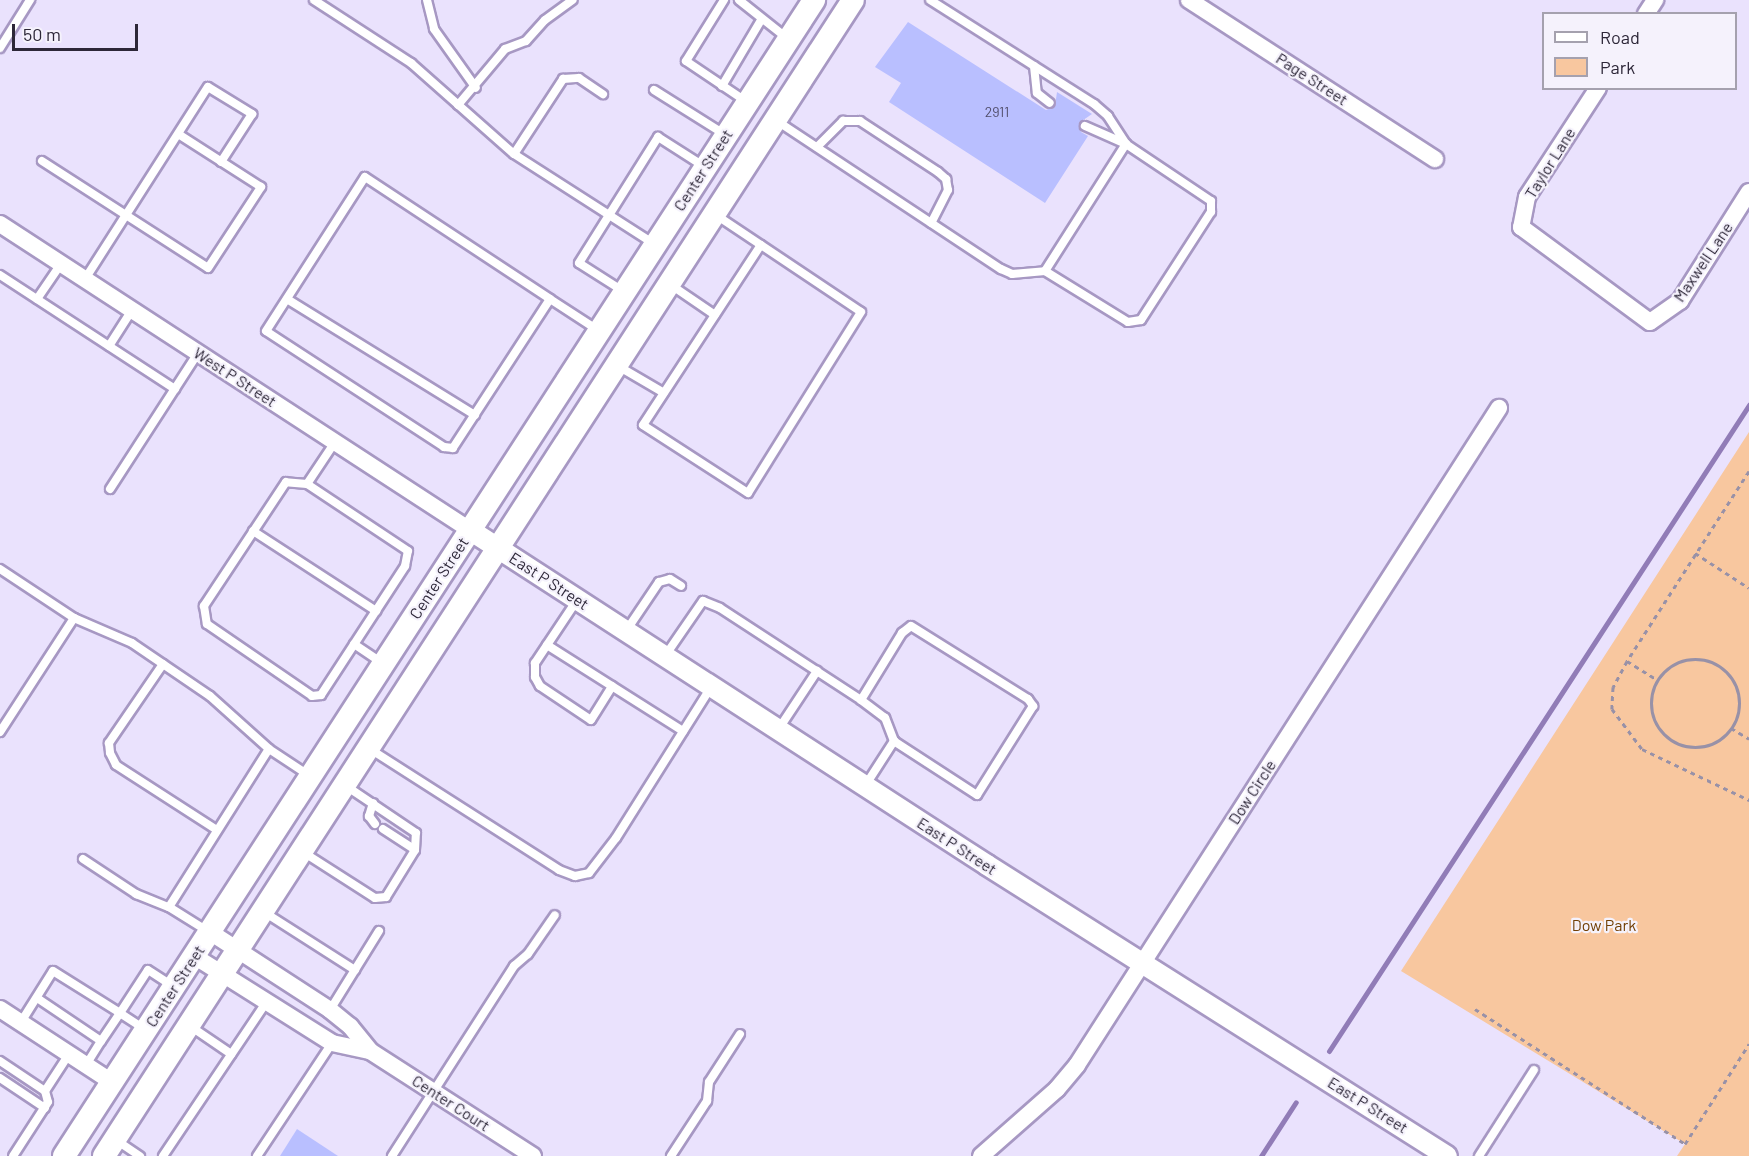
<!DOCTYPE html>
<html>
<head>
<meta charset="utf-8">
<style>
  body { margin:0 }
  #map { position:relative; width:1749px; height:1156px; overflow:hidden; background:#eae2fd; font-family:Barlow,sans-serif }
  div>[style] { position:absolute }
  .green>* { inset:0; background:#f8c79f }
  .stream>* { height:5px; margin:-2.5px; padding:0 2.5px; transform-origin:2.5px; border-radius:2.5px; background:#917cb7 }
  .building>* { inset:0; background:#b9bfff }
  .path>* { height:3px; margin-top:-1.5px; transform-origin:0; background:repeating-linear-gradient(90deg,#9891a7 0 4.5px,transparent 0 9px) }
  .path>.ring { margin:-1.5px; padding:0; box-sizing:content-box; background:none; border:3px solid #9891a7; border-radius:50% }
  .roads { filter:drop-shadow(2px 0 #a798c3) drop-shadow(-2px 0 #a798c3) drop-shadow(0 2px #a798c3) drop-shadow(0 -2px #a798c3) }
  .service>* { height:8px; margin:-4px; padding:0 4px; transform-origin:4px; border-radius:4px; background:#fff }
  .minor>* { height:16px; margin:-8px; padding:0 8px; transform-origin:8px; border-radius:8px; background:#fff }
  .tertiary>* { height:20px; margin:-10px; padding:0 10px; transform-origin:10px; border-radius:10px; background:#fff }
  .secondary>* { height:22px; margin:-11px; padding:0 11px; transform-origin:11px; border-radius:11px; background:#fff }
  span { translate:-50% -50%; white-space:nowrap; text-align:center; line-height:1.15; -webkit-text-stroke:4.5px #f5f2fc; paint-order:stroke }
  .number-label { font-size:14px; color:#504d6a }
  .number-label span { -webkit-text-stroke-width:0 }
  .street-label { font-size:16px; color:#2d2738 }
  .park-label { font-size:16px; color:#723f05 }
  .legend { position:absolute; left:1542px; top:12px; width:195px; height:78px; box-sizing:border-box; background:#f5f2fc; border:2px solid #a5a1ae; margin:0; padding:8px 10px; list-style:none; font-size:18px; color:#2d2738 }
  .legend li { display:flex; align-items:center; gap:12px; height:30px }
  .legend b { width:30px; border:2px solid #a5a1ae }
  .scale { position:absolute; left:12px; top:24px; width:126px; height:27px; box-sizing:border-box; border:3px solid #2d2738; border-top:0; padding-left:8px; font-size:18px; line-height:21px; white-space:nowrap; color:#2d2738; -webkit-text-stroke:4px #f5f2fc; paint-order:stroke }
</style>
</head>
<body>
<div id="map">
  <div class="green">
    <i style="clip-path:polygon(1749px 432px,1749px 1156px,1677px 1156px,1685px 1144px,1401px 971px)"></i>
  </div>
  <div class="stream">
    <i style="left:1329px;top:1051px;width:771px;rotate:-56.97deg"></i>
    <i style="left:1261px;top:1156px;width:64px;rotate:-57.1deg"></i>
  </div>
  <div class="building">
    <i style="clip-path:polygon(908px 22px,1046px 110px,1055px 106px,1057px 92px,1092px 114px,1079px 123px,1081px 132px,1088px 136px,1045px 203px,889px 102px,901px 83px,875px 67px)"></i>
    <i style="clip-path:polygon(297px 1129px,338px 1156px,280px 1156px)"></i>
  </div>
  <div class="path">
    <i style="left:1749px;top:471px;width:226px;rotate:122.7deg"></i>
    <i style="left:1627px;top:661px;width:30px;rotate:118deg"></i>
    <i style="left:1613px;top:687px;width:22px;rotate:93deg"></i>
    <i style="left:1612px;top:709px;width:50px;rotate:53.1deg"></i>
    <i style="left:1642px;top:749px;width:119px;rotate:25.5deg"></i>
    <i style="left:1695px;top:553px;width:64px;rotate:32.9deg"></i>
    <i class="ring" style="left:1651px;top:659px;width:85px;height:85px"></i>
    <i style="left:1627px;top:661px;width:36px;rotate:32deg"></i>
    <i style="left:1731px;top:728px;width:21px;rotate:31deg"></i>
    <i style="left:1475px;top:1009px;width:250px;rotate:32.7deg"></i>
    <i style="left:1685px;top:1144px;width:119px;rotate:-57.4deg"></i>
  </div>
  <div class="roads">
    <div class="service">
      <i style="left:314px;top:0;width:116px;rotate:33deg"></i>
      <i style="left:411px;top:63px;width:137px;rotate:41.5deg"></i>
      <i style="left:514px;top:154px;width:166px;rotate:32.7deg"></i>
      <i style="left:427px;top:0;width:30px;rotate:76deg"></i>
      <i style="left:434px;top:29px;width:72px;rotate:54.6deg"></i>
      <i style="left:724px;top:0;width:72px;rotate:121.9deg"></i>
      <i style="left:686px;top:61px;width:73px;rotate:33.9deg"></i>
      <i style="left:739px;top:0;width:63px;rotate:38.5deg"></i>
      <i style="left:0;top:48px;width:57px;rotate:-58deg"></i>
      <i style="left:1034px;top:66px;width:27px;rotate:84deg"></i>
      <i style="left:1037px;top:93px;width:16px;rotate:38deg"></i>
      <i style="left:722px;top:86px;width:77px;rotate:-59.4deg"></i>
      <i style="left:654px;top:90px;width:83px;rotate:32.2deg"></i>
      <i style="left:458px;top:105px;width:73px;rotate:-50deg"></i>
      <i style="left:505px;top:49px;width:22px;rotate:-21deg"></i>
      <i style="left:526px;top:41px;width:28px;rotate:-48deg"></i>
      <i style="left:545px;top:20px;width:34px;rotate:-36deg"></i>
      <i style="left:777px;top:121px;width:268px;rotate:33.5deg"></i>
      <i style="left:1001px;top:269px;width:12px;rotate:24deg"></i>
      <i style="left:1012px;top:274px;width:33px;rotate:-5deg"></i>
      <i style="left:1045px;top:271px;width:97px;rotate:31.6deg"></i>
      <i style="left:1128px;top:322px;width:13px;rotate:-9deg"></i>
      <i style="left:1141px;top:320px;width:129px;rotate:-57.1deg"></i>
      <i style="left:1211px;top:212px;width:11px;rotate:-90deg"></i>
      <i style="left:1211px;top:201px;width:102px;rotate:-146.2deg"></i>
      <i style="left:1126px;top:144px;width:33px;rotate:-123deg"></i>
      <i style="left:1108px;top:116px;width:18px;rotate:-139deg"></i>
      <i style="left:1094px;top:104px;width:194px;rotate:-147.6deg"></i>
      <i style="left:817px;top:147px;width:37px;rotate:-45deg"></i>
      <i style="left:843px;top:121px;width:17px"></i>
      <i style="left:860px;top:121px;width:93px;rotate:33.2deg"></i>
      <i style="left:938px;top:172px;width:11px;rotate:41deg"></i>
      <i style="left:946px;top:179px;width:11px;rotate:80deg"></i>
      <i style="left:948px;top:190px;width:37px;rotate:117deg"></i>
      <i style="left:514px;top:154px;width:90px;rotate:-56.8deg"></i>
      <i style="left:563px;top:79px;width:16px;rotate:-4deg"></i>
      <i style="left:579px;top:78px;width:29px;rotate:34deg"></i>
      <i style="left:42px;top:161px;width:197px;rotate:32.8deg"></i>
      <i style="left:208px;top:268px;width:97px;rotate:-56.8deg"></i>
      <i style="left:261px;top:187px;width:98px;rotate:-147.4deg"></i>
      <i style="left:716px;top:215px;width:54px;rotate:33.7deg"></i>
      <i style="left:761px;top:245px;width:120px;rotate:33.8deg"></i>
      <i style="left:861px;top:312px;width:213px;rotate:122deg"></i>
      <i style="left:748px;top:493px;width:125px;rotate:-147.1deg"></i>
      <i style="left:643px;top:425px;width:215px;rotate:-56.8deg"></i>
      <i style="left:1045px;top:271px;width:151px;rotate:-57.5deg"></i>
      <i style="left:1126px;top:144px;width:45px;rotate:-156.3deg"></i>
      <i style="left:0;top:275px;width:209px;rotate:33.1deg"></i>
      <i style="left:85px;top:279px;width:228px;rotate:-57.4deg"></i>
      <i style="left:208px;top:87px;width:52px;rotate:31.5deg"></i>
      <i style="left:252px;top:114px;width:57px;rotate:122.9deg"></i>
      <i style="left:671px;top:285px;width:53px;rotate:34.3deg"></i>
      <i style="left:623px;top:291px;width:52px;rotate:-147.5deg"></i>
      <i style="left:579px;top:263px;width:149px;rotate:-57.9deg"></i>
      <i style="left:658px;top:137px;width:56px;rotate:32.6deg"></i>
      <i style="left:37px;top:299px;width:42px;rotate:-55.6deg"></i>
      <i style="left:287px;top:299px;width:221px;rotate:31.7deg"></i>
      <i style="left:550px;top:299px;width:178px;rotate:123.1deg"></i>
      <i style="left:453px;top:448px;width:9px;rotate:-174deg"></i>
      <i style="left:444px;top:447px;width:212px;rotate:-146.9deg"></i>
      <i style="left:266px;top:331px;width:183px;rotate:-57.3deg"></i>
      <i style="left:365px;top:177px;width:222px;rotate:33.4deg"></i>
      <i style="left:550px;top:299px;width:59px;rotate:33.1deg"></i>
      <i style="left:109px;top:346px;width:43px;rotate:-57.4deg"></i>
      <i style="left:618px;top:366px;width:53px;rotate:30.4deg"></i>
      <i style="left:307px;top:484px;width:21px;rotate:-175deg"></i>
      <i style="left:286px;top:482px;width:149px;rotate:123.5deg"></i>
      <i style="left:204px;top:606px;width:18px;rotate:81deg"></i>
      <i style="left:207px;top:624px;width:127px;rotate:34.4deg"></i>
      <i style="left:312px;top:696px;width:9px;rotate:-6deg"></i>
      <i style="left:321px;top:695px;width:154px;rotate:-56.9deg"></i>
      <i style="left:405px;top:566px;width:15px;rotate:-79deg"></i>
      <i style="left:408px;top:551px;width:121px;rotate:-146.4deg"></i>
      <i style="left:307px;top:484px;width:50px;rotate:-56.3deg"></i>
      <i style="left:110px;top:489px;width:162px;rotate:-57.1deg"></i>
      <i style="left:253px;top:531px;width:147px;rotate:33deg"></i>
      <i style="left:0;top:569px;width:89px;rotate:33.5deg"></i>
      <i style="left:74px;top:618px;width:63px;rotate:23.3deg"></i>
      <i style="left:132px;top:643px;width:94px;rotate:34.2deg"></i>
      <i style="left:210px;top:696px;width:79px;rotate:41.9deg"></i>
      <i style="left:269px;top:749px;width:49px;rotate:33.4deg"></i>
      <i style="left:577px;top:600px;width:76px;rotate:123.7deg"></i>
      <i style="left:535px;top:663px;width:14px;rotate:90deg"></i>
      <i style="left:535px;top:677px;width:10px;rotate:61deg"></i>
      <i style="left:540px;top:686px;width:61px;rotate:33.7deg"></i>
      <i style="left:591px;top:720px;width:40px;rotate:-58deg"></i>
      <i style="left:626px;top:631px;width:59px;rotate:-56deg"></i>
      <i style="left:659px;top:582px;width:11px;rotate:-15deg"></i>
      <i style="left:670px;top:579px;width:13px;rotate:32deg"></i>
      <i style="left:354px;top:644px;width:36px;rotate:34deg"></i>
      <i style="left:547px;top:645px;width:161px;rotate:32.3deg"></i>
      <i style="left:665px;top:656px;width:67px;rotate:-55.4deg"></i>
      <i style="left:703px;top:601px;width:18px;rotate:22deg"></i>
      <i style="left:720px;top:608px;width:168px;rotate:33.1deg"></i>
      <i style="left:861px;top:700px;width:79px;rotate:-58.5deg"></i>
      <i style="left:902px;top:633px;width:11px;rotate:-38deg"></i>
      <i style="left:911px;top:626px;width:138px;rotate:32deg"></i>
      <i style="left:1028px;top:699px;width:9px;rotate:54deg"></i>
      <i style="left:1033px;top:706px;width:105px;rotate:122.2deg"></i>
      <i style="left:977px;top:795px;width:99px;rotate:-147deg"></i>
      <i style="left:894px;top:741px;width:25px;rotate:-111deg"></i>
      <i style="left:885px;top:718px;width:30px;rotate:-143deg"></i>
      <i style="left:163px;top:664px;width:96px;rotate:124.4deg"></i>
      <i style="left:109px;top:743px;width:10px;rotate:84deg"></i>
      <i style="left:110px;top:753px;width:13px;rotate:63deg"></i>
      <i style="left:116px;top:765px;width:120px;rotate:32.8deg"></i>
      <i style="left:778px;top:730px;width:71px;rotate:-56.5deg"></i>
      <i style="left:0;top:732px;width:136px;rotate:-57deg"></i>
      <i style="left:370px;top:749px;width:224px;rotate:32.6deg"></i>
      <i style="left:559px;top:870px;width:17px;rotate:21deg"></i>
      <i style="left:575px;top:876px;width:14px;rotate:-12deg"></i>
      <i style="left:589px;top:873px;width:44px;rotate:-52.4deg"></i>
      <i style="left:616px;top:838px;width:178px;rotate:-57.8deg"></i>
      <i style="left:865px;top:786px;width:54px;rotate:-57.2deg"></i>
      <i style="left:373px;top:803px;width:14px;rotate:107deg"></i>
      <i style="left:369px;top:816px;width:10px;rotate:53deg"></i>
      <i style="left:383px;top:829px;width:38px;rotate:33deg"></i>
      <i style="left:303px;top:852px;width:85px;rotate:32.6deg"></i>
      <i style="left:375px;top:898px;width:11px;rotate:-5deg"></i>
      <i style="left:386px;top:897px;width:55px;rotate:-58.3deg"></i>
      <i style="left:415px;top:850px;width:17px;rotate:-87deg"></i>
      <i style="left:416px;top:833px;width:84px;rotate:-146.1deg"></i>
      <i style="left:83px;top:859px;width:64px;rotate:33.4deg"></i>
      <i style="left:136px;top:894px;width:35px;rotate:22deg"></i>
      <i style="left:169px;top:907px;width:47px;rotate:32deg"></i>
      <i style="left:169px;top:907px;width:187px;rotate:-57.7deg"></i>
      <i style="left:264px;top:912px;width:108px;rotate:32.5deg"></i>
      <i style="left:330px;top:1010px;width:93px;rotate:-58.2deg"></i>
      <i style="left:21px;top:1022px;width:60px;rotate:-57.9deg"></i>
      <i style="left:53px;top:971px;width:79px;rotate:32.1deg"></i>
      <i style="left:120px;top:1013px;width:34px;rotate:124deg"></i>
      <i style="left:101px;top:1041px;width:77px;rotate:-146.1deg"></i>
      <i style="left:190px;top:1026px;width:50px;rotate:34.3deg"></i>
      <i style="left:146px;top:1030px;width:31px;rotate:-147deg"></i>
      <i style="left:120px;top:1013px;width:51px;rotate:-56.9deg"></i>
      <i style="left:148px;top:970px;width:31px;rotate:33deg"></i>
      <i style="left:0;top:1061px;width:54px;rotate:33.7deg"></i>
      <i style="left:45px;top:1091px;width:11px;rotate:75deg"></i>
      <i style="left:48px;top:1102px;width:64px;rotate:122.9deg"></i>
      <i style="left:86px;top:1065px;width:28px;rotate:-58deg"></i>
      <i style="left:0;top:1078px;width:54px;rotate:33.7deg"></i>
      <i style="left:45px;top:1091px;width:44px;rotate:-57deg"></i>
      <i style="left:116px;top:1140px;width:29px;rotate:34deg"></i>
      <i style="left:163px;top:1156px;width:184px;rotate:-56.1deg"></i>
      <i style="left:257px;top:1156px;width:136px;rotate:-56.4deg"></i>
      <i style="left:392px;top:1156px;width:226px;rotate:-57.3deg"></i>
      <i style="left:514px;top:966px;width:18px;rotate:-41deg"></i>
      <i style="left:528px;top:954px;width:47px;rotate:-55.3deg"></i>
      <i style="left:671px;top:1156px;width:66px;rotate:-56.8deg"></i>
      <i style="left:707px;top:1101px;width:19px;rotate:-84deg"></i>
      <i style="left:709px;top:1082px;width:57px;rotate:-57.1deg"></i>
      <i style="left:1479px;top:1156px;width:102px;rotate:-57.4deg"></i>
    </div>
    <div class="minor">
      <i style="left:1189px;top:0;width:293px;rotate:32.9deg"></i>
      <i style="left:1646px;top:14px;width:17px;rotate:-57deg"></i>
      <i style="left:1598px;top:88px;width:130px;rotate:123.1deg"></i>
      <i style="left:1527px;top:197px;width:31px;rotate:101deg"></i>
      <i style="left:1521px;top:227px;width:160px;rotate:36.4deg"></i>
      <i style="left:1650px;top:322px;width:37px;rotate:-35deg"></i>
      <i style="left:1680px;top:301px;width:129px;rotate:-57.7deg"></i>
      <i style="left:0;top:224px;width:561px;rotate:33.07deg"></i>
      <i style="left:210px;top:932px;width:143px;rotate:33deg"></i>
      <i style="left:330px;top:1010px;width:26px;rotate:39deg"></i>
      <i style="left:350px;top:1026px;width:32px;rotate:51deg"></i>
      <i style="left:370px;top:1051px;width:194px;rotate:32.8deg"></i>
      <i style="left:194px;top:956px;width:163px;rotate:32.2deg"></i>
      <i style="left:332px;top:1043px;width:39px;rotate:12deg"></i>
      <i style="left:0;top:1009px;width:134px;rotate:33.1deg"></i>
      <i style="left:981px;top:1156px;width:101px;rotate:-41.4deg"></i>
      <i style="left:1057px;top:1089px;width:31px;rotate:-50deg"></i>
      <i style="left:1077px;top:1065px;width:781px;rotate:-57.29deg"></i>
    </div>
    <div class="tertiary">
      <i style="left:470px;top:530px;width:616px;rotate:32.94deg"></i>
      <i style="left:987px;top:865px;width:544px;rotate:32.32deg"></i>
    </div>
    <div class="secondary">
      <i style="left:64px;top:1156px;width:1378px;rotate:-57.02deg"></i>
      <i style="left:104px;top:1156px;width:1377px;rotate:-57.06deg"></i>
    </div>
  </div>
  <div class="number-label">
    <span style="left:997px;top:112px">2911</span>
  </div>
  <div class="street-label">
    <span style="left:1312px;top:79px;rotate:33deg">Page Street</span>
    <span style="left:1550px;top:163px;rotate:-58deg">Taylor Lane</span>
    <span style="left:703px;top:170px;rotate:-57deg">Center Street</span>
    <span style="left:1703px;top:262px;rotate:-56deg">Maxwell Lane</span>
    <span style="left:235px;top:377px;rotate:33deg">West P Street</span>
    <span style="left:439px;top:578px;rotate:-57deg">Center Street</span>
    <span style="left:549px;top:581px;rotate:33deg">East P Street</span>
    <span style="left:1252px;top:792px;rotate:-57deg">Dow Circle</span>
    <span style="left:957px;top:846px;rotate:33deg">East P Street</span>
    <span style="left:175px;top:986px;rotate:-57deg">Center Street</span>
    <span style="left:451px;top:1103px;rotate:33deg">Center Court</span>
    <span style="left:1368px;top:1105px;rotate:32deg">East P Street</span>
  </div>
  <div class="park-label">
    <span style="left:1604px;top:925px">Dow Park</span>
  </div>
  <ul class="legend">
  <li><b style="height:8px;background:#fff"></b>Road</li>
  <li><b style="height:16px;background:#f8c79f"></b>Park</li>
  </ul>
  <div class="scale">50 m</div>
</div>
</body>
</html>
